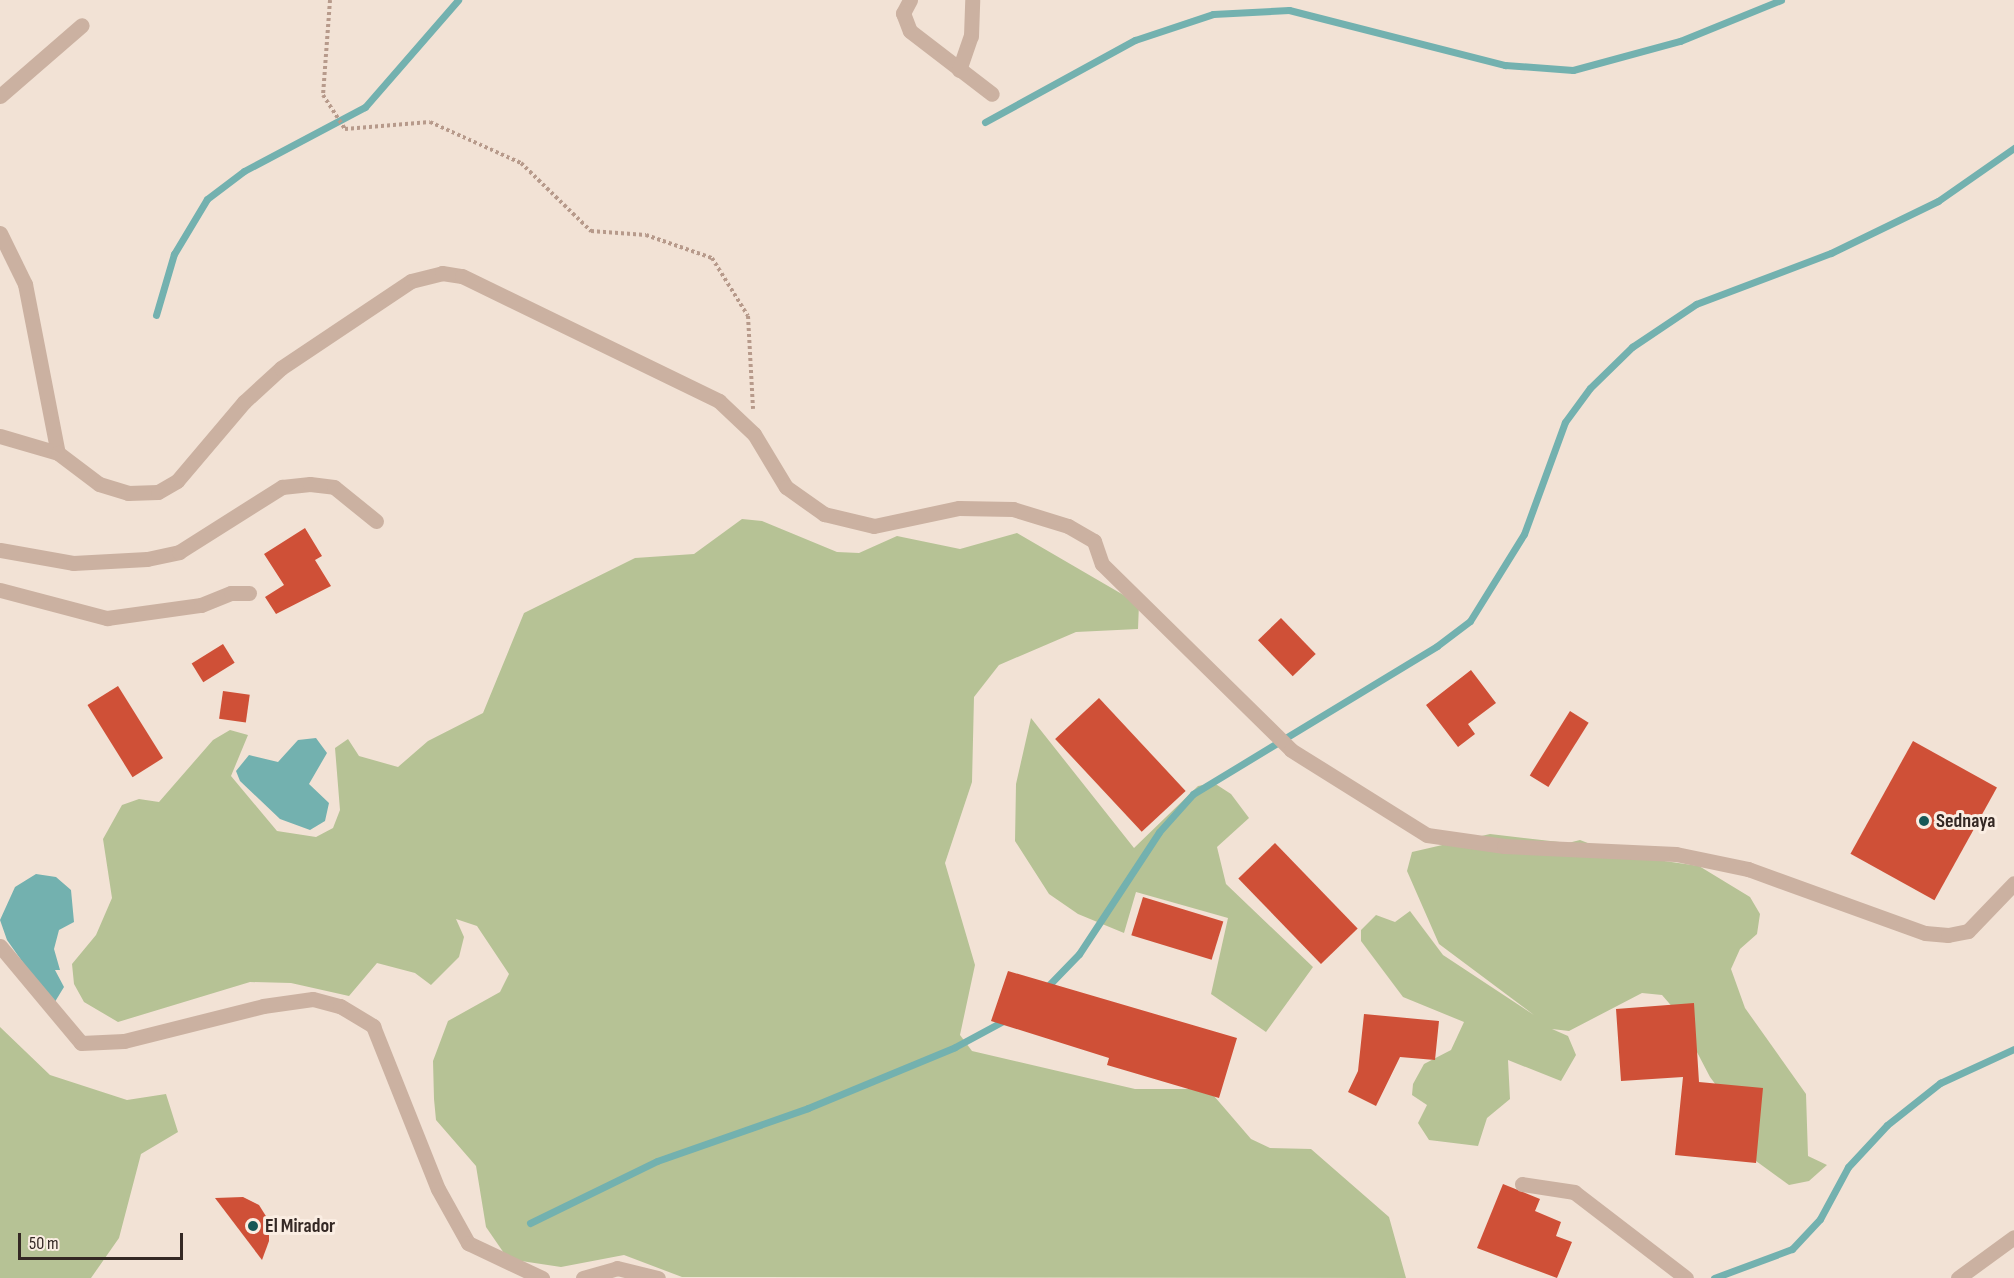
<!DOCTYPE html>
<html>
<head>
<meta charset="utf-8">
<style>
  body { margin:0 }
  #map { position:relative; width:2014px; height:1278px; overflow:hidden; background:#f2e2d5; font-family:"Sofia Sans Condensed",sans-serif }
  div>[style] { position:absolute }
  .green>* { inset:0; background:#b6c295 }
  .water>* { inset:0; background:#73b1af }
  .stream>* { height:7px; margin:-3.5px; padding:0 3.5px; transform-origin:3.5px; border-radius:3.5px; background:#73b1af }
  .building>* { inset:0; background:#cf5037; transform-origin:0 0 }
  .path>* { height:4px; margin-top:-2px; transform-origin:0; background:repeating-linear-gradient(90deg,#b79a8b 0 3px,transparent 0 6px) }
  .minor>* { height:15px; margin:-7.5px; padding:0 7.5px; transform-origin:7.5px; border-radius:7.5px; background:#cbb1a1 }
  .dots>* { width:16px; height:16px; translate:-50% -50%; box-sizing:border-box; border:3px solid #faede2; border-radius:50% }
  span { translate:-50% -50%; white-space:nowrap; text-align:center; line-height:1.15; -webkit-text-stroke:6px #faede2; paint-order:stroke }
  .poi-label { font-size:20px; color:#342824; font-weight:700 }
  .left { translate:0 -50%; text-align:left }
  .scale { position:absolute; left:18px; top:1233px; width:165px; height:27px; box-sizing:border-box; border:3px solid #342824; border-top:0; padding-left:8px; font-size:18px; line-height:21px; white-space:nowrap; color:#342824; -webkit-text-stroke:4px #faede2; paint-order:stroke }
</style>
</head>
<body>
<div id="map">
  <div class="green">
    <i style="clip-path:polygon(742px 519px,762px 521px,837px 552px,859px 553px,897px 536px,960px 549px,1017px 533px,1139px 604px,1138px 629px,1076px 632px,999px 665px,974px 697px,972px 782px,945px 863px,975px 965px,960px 1035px,972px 1051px,1135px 1089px,1196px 1089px,1214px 1096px,1251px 1139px,1270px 1148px,1311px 1149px,1389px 1217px,1406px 1278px,682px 1277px,624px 1255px,561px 1267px,508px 1259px,486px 1227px,476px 1166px,436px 1120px,434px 1099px,433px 1061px,448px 1021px,500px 992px,509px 974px,477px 926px,456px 919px,464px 937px,459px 957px,431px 985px,415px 973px,377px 963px,349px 996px,291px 983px,250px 982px,118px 1022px,84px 1002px,74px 984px,72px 964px,96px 935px,112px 898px,103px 839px,122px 805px,139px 799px,159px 802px,213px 740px,230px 730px,248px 735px,231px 776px,277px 831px,316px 837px,333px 828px,340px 810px,335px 748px,348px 739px,359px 756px,398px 767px,428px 741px,483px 713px,524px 613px,635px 558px,694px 554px)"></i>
    <i style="clip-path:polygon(1031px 718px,1134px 848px,1198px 786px,1214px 783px,1231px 794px,1249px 818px,1217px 847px,1226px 884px,1313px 967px,1266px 1032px,1211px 994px,1228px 918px,1136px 892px,1124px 933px,1078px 914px,1049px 894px,1015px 841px,1016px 784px)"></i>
    <i style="clip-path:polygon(1490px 834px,1568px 843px,1580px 840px,1616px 854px,1699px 866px,1750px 897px,1760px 914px,1757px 934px,1740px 949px,1731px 969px,1745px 1008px,1806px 1094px,1808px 1156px,1827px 1165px,1809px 1181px,1789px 1185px,1756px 1161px,1745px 1124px,1710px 1077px,1675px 1010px,1662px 995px,1642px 993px,1569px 1031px,1552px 1029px,1568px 1036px,1576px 1055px,1561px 1081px,1508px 1060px,1510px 1099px,1487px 1118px,1478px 1146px,1429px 1140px,1418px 1123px,1427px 1105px,1412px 1095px,1413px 1084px,1424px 1064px,1451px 1050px,1464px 1022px,1403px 997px,1361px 941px,1361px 930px,1376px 915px,1395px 922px,1410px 911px,1443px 955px,1534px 1015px,1439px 944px,1407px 871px,1412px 852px)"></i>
    <i style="clip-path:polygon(0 1027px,50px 1075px,127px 1100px,166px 1094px,178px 1132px,141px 1154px,119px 1238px,91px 1278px,0 1278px)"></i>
  </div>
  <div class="water">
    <i style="clip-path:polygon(316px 738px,327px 753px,309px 784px,329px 803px,325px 821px,310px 830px,280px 819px,240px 781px,236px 771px,249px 755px,278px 762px,298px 740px)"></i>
    <i style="clip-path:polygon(36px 874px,56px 877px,71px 890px,74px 922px,59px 930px,54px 949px,60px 970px,55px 970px,64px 987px,53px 1005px,7px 940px,0 920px,15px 887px)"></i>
  </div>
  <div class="stream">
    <i style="left:985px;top:122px;width:171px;rotate:-28.7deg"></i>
    <i style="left:1135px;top:40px;width:82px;rotate:-18.4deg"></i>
    <i style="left:1213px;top:14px;width:76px;rotate:-3deg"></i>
    <i style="left:1289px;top:10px;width:223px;rotate:14.3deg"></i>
    <i style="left:1505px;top:65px;width:68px;rotate:4.2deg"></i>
    <i style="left:1573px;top:70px;width:111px;rotate:-15.2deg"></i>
    <i style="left:1680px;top:41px;width:109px;rotate:-22.1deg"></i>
    <i style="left:156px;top:315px;width:64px;rotate:-73.6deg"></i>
    <i style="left:174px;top:254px;width:64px;rotate:-59deg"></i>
    <i style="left:207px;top:199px;width:46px;rotate:-37.1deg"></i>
    <i style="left:244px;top:171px;width:137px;rotate:-27.9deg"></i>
    <i style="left:365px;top:107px;width:142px;rotate:-49deg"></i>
    <i style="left:1046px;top:988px;width:47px;rotate:-45.9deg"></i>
    <i style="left:1079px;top:954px;width:146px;rotate:-56.7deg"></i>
    <i style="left:1159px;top:832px;width:51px;rotate:-48.2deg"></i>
    <i style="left:1193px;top:794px;width:285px;rotate:-31.2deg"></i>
    <i style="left:1437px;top:646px;width:41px;rotate:-37.1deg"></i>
    <i style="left:1470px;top:621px;width:102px;rotate:-58.2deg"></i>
    <i style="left:1524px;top:534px;width:119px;rotate:-69.9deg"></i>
    <i style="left:1565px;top:422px;width:42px;rotate:-53.7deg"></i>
    <i style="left:1590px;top:388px;width:59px;rotate:-44.3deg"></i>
    <i style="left:1632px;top:347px;width:77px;rotate:-33.9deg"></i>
    <i style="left:1696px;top:304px;width:144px;rotate:-20.7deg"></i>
    <i style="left:1831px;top:253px;width:119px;rotate:-25.9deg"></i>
    <i style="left:1938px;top:201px;width:93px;rotate:-34.9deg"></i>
    <i style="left:530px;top:1223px;width:141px;rotate:-26deg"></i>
    <i style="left:657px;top:1161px;width:160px;rotate:-19.3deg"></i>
    <i style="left:808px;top:1108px;width:159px;rotate:-22.5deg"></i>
    <i style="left:955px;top:1047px;width:59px;rotate:-28.3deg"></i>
    <i style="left:1714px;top:1278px;width:83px;rotate:-20.4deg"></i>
    <i style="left:1792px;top:1249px;width:41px;rotate:-47deg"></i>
    <i style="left:1820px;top:1219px;width:59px;rotate:-61.7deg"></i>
    <i style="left:1848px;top:1167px;width:57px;rotate:-47.1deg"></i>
    <i style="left:1887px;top:1125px;width:68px;rotate:-38.4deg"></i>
    <i style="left:1940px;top:1083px;width:81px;rotate:-24.7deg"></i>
  </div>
  <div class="building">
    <i style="clip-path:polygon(305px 528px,322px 556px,315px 560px,331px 586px,276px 614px,265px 597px,284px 585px,264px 554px)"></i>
    <i style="left:1281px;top:618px;width:50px;height:32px;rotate:46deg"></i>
    <i style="left:223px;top:644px;width:22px;height:37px;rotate:58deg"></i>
    <i style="clip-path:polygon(1471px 670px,1496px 703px,1468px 724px,1475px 734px,1458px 747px,1426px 705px)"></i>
    <i style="left:118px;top:686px;width:85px;height:36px;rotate:58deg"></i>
    <i style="left:223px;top:691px;width:27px;height:28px;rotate:8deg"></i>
    <i style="left:1099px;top:698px;width:127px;height:60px;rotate:47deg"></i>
    <i style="left:1570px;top:711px;width:22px;height:76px;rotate:32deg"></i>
    <i style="left:1913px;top:741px;width:96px;height:129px;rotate:29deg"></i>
    <i style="left:1275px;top:843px;width:119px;height:51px;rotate:46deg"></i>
    <i style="left:1143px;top:897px;width:84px;height:40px;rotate:17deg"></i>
    <i style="clip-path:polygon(1008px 971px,1237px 1038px,1219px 1098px,1107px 1065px,1109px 1058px,991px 1021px)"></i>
    <i style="clip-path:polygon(1694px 1003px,1699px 1082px,1763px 1088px,1756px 1163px,1675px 1155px,1683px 1077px,1621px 1081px,1616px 1009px)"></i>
    <i style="clip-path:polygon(1364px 1014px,1439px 1021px,1435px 1060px,1400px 1057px,1376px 1106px,1348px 1092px,1358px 1071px)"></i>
    <i style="clip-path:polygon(1503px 1184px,1540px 1199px,1535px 1211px,1561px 1222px,1556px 1236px,1572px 1242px,1557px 1278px,1477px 1248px)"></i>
    <i style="clip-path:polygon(243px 1197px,259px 1205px,269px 1221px,269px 1241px,262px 1260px,215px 1198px)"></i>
  </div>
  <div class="path">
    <i style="left:330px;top:0;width:95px;rotate:94.2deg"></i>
    <i style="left:323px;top:95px;width:40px;rotate:57.1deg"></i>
    <i style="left:345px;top:129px;width:85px;rotate:-4.7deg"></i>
    <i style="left:430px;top:122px;width:100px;rotate:24.3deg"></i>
    <i style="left:521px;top:163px;width:98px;rotate:44.2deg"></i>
    <i style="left:591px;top:231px;width:55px;rotate:4.2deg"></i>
    <i style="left:646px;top:235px;width:70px;rotate:19.2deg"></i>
    <i style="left:712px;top:258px;width:68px;rotate:58.2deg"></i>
    <i style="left:748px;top:316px;width:93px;rotate:86.9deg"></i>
  </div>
  <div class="minor">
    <i style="left:910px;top:0;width:15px;rotate:118deg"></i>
    <i style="left:903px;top:13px;width:19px;rotate:69deg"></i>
    <i style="left:910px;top:31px;width:103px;rotate:37.5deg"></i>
    <i style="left:959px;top:70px;width:36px;rotate:-71deg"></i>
    <i style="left:971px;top:36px;width:36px;rotate:-88deg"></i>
    <i style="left:0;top:96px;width:108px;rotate:-40.9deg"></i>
    <i style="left:0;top:233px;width:57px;rotate:63.9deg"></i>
    <i style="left:25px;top:284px;width:172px;rotate:79deg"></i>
    <i style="left:0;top:436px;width:60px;rotate:16.3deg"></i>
    <i style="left:58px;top:453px;width:51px;rotate:37.1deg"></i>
    <i style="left:99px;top:484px;width:30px;rotate:17deg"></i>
    <i style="left:128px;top:493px;width:30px;rotate:-2deg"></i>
    <i style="left:158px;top:492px;width:22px;rotate:-30deg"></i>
    <i style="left:177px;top:481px;width:104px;rotate:-49.7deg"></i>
    <i style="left:244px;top:402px;width:50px;rotate:-42.6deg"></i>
    <i style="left:281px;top:368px;width:156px;rotate:-33.8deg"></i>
    <i style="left:411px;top:281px;width:32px;rotate:-14deg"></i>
    <i style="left:442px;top:273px;width:20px;rotate:9deg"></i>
    <i style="left:462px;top:276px;width:286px;rotate:25.9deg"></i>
    <i style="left:719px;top:401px;width:48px;rotate:43.3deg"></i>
    <i style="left:754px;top:434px;width:62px;rotate:58.9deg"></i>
    <i style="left:786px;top:487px;width:47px;rotate:35.4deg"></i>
    <i style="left:824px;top:514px;width:51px;rotate:13.5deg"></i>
    <i style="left:874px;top:526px;width:87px;rotate:-12deg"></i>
    <i style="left:959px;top:508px;width:54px;rotate:1.1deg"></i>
    <i style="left:1013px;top:509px;width:58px;rotate:17.2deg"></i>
    <i style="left:1068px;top:526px;width:30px;rotate:30deg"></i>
    <i style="left:1094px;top:541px;width:24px;rotate:71deg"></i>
    <i style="left:1102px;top:564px;width:265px;rotate:44.5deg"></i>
    <i style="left:1291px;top:750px;width:160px;rotate:32deg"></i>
    <i style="left:1427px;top:835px;width:78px;rotate:8.1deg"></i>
    <i style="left:1504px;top:846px;width:172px;rotate:2.7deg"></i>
    <i style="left:1676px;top:854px;width:74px;rotate:11.8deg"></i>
    <i style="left:1748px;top:869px;width:188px;rotate:19.9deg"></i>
    <i style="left:1925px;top:933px;width:23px;rotate:5deg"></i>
    <i style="left:1948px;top:935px;width:20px;rotate:-11deg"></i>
    <i style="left:1968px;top:931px;width:66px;rotate:-46.2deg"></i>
    <i style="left:0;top:550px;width:74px;rotate:10.1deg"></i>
    <i style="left:73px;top:563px;width:74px;rotate:-3.1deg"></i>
    <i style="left:147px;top:559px;width:33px;rotate:-12deg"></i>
    <i style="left:179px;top:552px;width:122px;rotate:-32.3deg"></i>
    <i style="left:282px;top:487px;width:28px;rotate:-6deg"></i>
    <i style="left:310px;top:484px;width:24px;rotate:7deg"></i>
    <i style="left:334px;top:487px;width:54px;rotate:39deg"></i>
    <i style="left:0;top:590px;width:111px;rotate:14.7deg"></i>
    <i style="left:107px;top:618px;width:95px;rotate:-7.9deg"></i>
    <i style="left:201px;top:605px;width:32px;rotate:-22deg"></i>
    <i style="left:231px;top:593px;width:18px"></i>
    <i style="left:0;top:946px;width:126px;rotate:50.1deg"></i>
    <i style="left:81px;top:1043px;width:43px;rotate:-2.7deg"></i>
    <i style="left:124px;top:1041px;width:143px;rotate:-14.1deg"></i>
    <i style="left:263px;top:1006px;width:50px;rotate:-8deg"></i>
    <i style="left:313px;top:999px;width:28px;rotate:15deg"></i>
    <i style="left:340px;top:1006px;width:39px;rotate:31deg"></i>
    <i style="left:373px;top:1026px;width:175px;rotate:68.3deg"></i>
    <i style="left:438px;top:1189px;width:62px;rotate:60.9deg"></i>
    <i style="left:468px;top:1243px;width:82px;rotate:25.3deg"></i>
    <i style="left:1522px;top:1184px;width:53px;rotate:8.7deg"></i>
    <i style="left:1574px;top:1192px;width:141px;rotate:37.5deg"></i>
    <i style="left:583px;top:1278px;width:35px;rotate:-16deg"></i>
    <i style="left:617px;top:1268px;width:42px;rotate:13.7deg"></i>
    <i style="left:1958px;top:1278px;width:69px;rotate:-36.2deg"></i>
  </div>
  <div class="dots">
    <i style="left:1924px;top:821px;background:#175857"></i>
    <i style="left:253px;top:1226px;background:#175857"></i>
  </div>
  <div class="poi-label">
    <span class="left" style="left:1936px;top:821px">Sednaya</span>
    <span class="left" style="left:265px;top:1226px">El Mirador</span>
  </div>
  <div class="scale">50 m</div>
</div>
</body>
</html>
